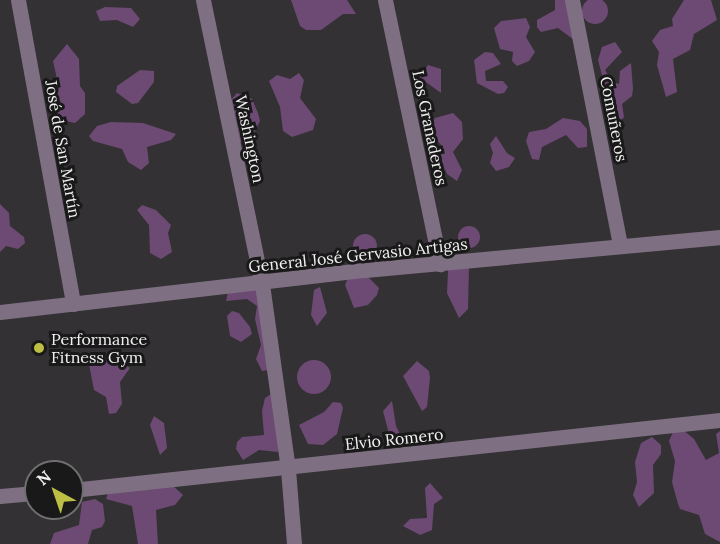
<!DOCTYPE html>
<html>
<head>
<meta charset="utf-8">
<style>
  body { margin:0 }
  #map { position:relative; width:720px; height:544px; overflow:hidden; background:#333133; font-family:Lora,serif }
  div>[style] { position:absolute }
  .forest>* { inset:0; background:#6d4a74 }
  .round { border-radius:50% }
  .minor>* { height:15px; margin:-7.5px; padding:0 7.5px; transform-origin:7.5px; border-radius:7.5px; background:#7f6f82 }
  .dots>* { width:16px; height:16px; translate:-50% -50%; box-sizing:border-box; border:3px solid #1a191a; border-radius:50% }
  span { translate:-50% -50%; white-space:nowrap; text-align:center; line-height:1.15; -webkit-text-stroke:6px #1a191a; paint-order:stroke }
  .street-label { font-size:16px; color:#f1f0f1 }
  .poi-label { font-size:16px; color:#f1f0f1 }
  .left { translate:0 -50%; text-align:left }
  .north { position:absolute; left:24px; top:460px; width:60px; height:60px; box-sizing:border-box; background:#1a191a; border:2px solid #706f70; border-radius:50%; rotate:320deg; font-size:16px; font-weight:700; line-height:24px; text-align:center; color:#f1f0f1 }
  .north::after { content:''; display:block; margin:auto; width:21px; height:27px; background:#bcbf44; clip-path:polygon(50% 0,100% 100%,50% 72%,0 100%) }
</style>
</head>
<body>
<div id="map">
  <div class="forest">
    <i class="round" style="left:582px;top:-2px;width:26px;height:26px"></i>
    <i style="clip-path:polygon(291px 0,347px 0,356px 14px,343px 14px,321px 30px,306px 30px,300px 26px)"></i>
    <i style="clip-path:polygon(555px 0,571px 0,574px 40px,558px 28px,541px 32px,537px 27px,537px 20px,555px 10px)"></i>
    <i style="clip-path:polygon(684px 0,711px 0,717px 20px,694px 34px,690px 50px,673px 59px,677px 92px,666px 97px,657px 65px,659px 52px,652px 41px,660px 30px,673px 26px,672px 19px)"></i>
    <i style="clip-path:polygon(105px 7px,131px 8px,140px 19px,133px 27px,117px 20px,100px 21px,96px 11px)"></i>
    <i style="clip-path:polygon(526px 18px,530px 27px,526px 37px,535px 52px,529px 61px,517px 66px,512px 61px,513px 52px,500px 49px,494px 28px,501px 21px)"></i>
    <i style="clip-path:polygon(615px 42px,622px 52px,605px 70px,612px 82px,619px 84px,620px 71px,631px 63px,633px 89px,632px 96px,622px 104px,624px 117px,615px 127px,608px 126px,610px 105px,598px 60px,602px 47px)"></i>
    <i style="clip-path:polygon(67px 44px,79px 59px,80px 86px,85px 93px,85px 114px,75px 123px,61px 120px,54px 108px,59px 88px,53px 61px)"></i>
    <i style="clip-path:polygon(485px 52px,493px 53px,501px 64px,485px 71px,486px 81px,503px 81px,508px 87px,504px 93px,498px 94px,477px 83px,474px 60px)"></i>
    <i style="clip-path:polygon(428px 65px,441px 69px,441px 93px,419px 77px)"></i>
    <i style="clip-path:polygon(140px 70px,154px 71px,154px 82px,138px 103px,132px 104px,116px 92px,117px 86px)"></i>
    <i style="clip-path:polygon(299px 73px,304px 80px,300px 98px,316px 119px,313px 130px,292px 137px,283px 131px,280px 107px,269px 81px,277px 75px,290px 79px)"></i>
    <i style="clip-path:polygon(237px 93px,252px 99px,258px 113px,260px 121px,249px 143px,239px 142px,230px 101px)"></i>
    <i style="clip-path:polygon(453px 113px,462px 122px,463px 139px,453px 152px,462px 170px,457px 181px,447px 174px,440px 159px,442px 146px,428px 130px,435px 118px)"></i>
    <i style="clip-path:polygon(563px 118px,580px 121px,587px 129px,587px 147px,578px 148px,566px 135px,542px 147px,539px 160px,532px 159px,526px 141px,529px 132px,546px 129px)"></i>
    <i style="clip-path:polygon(111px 122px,143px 123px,176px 134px,171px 140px,147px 147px,149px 163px,141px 170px,128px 162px,122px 149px,93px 141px,89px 136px,97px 126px)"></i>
    <i style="clip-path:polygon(496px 136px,507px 153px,515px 158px,509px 167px,496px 171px,490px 163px,493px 153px,490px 144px)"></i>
    <i style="clip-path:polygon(0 204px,9px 213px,10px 226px,24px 237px,25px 243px,18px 249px,6px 246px,0 252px)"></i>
    <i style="clip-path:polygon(142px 205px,156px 210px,171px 225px,168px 233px,172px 252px,161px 259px,150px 253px,149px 225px,137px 210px)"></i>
    <i class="round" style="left:458px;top:226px;width:22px;height:22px"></i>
    <i class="round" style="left:353px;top:234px;width:24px;height:24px"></i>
    <i style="clip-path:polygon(469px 267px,468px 309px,459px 318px,447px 293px,448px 272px,448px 268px)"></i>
    <i style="clip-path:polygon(368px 277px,379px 288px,377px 295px,368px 305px,354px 308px,345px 285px,348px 278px)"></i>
    <i style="clip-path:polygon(320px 287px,327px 313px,317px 326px,311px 315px,314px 290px)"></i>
    <i style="clip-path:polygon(234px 290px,261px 290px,269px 370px,262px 371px,256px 359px,261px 345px,255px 319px,257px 306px,247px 299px,226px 301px,228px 292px)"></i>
    <i style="clip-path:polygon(232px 311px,239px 313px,250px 327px,252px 334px,241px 342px,230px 336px,227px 316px)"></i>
    <i style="clip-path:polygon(92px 353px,116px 359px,130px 368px,120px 382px,122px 404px,116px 413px,109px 414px,106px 397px,94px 390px,88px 359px)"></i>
    <i class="round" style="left:297px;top:360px;width:34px;height:34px"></i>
    <i style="clip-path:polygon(417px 361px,429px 371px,430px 378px,427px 407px,422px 411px,403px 376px)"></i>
    <i style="clip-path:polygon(271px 394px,278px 413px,278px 452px,259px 450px,243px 460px,236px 449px,237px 442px,242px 437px,264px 435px,262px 411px,265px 398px)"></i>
    <i style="clip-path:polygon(392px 401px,396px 426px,405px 444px,396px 442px,389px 434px,383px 411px)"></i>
    <i style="clip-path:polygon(333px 402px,341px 403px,343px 408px,337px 434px,323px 445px,308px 444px,299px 425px,324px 412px)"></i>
    <i style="clip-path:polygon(154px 416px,164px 423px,167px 448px,160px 455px,150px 425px)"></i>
    <i style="clip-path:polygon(682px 429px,694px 439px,706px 460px,719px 453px,716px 434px,720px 431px,720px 542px,705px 534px,699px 515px,680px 509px,678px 504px,672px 482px,675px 461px,669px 441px,674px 430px)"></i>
    <i style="clip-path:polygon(652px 437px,661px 445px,661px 454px,653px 465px,654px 493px,639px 507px,633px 495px,637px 482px,635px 462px,641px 443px)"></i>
    <i style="clip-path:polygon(430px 483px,443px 498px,434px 504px,432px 530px,420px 535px,403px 526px,410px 519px,427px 518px,425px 488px)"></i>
    <i style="clip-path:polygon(173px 486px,183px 495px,175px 505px,156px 510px,158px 544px,138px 544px,132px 506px,106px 499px,108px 493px)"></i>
    <i style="clip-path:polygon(95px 499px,103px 504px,105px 521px,102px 527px,92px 530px,88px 544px,50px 544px,54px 533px,79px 525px,82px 502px)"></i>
  </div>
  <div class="minor">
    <i style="left:18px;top:0;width:309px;rotate:79.7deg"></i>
    <i style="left:203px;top:0;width:290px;rotate:78.3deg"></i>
    <i style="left:262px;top:284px;width:187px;rotate:82deg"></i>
    <i style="left:288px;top:469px;width:75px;rotate:85.4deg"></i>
    <i style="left:385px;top:0;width:270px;rotate:78.2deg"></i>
    <i style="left:572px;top:0;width:250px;rotate:78.9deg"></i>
    <i style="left:0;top:312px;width:367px;rotate:-6.6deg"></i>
    <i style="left:365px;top:270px;width:357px;rotate:-5.3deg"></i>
    <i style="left:72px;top:490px;width:652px;rotate:-6.17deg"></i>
    <i style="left:0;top:496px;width:36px;rotate:-5deg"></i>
  </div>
  <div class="dots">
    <i style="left:39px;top:348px;background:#bcbf44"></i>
  </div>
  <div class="street-label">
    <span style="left:614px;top:119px;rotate:79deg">Comuñeros</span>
    <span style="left:430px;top:128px;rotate:78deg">Los Granaderos</span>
    <span style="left:250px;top:139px;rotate:78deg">Washington</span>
    <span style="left:63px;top:149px;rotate:80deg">José de San Martín</span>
    <span style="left:358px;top:255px;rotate:-6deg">General José Gervasio Artigas</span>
    <span style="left:394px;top:439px;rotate:-6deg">Elvio Romero</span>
  </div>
  <div class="poi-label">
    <span class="left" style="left:51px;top:348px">Performance<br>Fitness Gym</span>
  </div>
  <div class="north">N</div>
</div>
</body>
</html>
